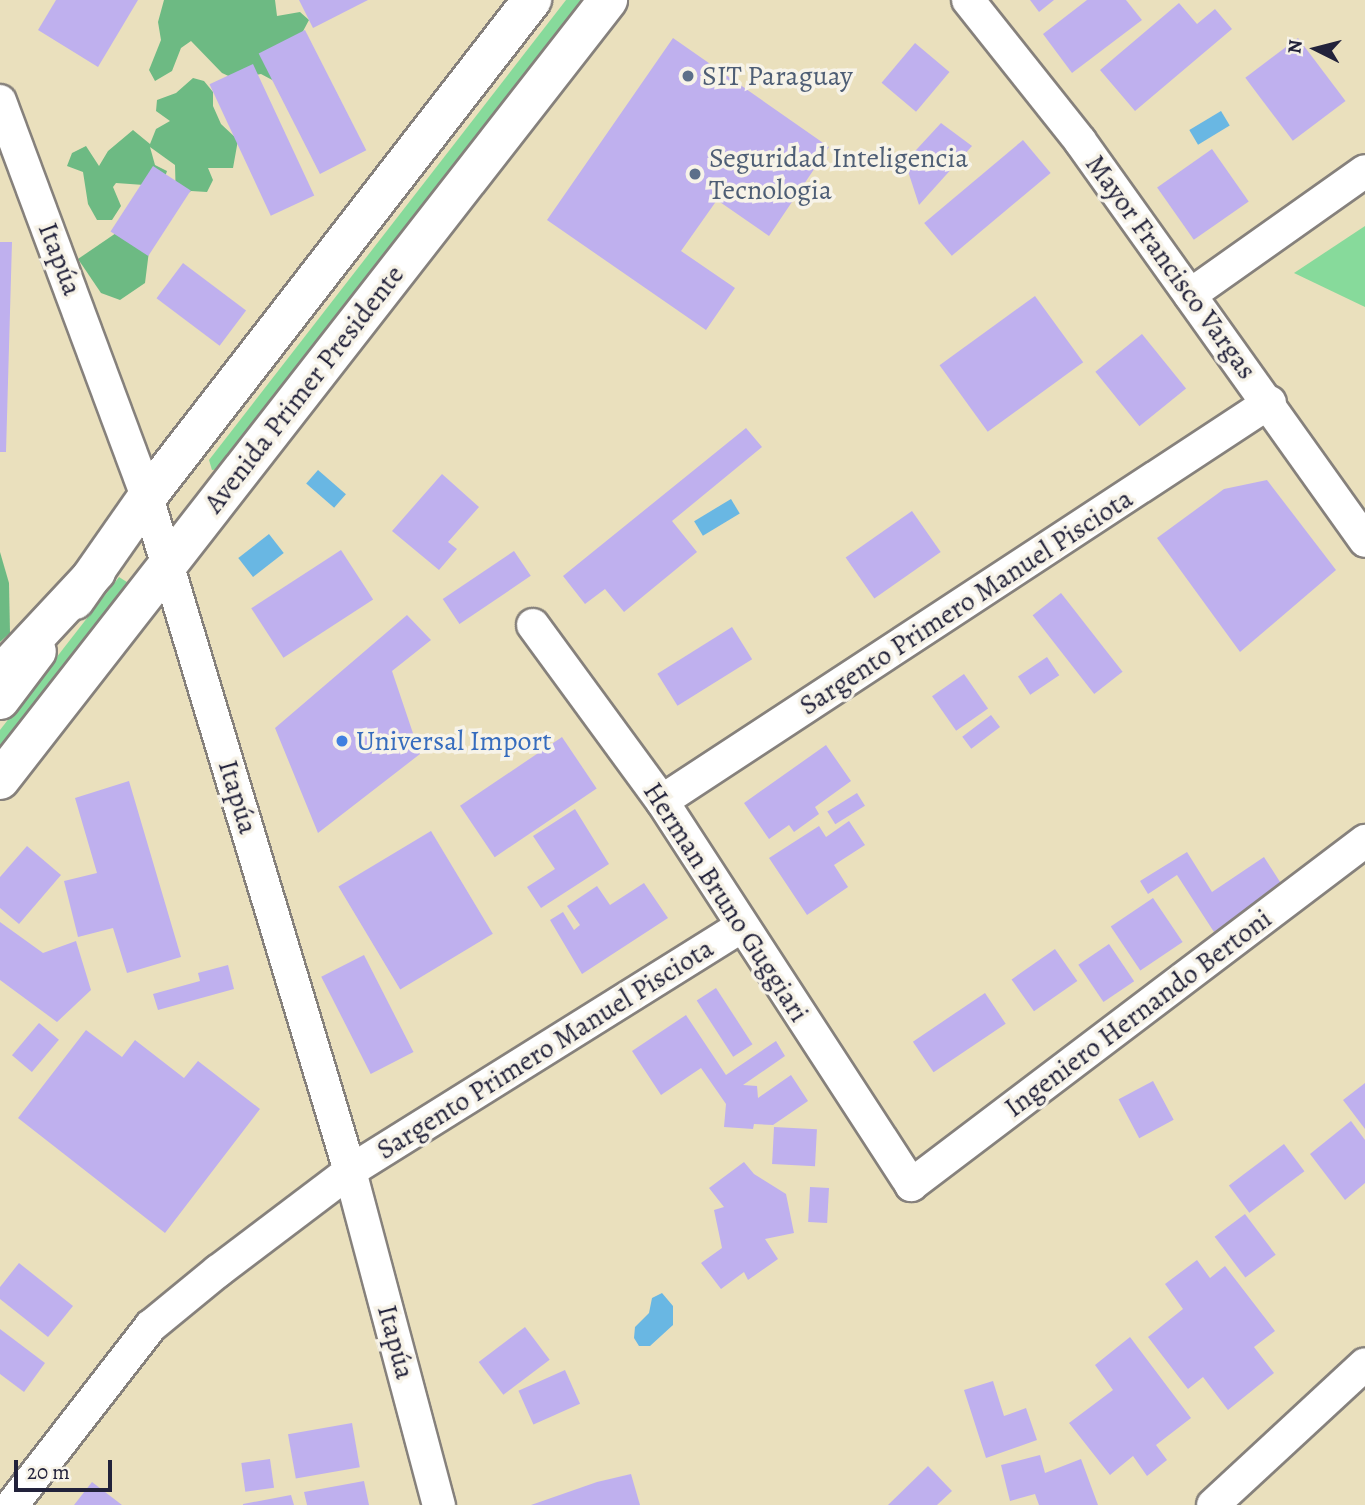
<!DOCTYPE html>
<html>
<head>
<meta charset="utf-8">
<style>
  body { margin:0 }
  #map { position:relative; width:1365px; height:1505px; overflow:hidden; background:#eae0bd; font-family:Alegreya,serif }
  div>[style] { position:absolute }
  .green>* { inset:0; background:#87da9b }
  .forest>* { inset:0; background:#6dba83 }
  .water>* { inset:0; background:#69b7e3; transform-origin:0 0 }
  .building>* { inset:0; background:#bfb0ee; transform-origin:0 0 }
  .roads { filter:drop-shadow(2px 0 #86817c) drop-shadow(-2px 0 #86817c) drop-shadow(0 2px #86817c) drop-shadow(0 -2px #86817c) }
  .minor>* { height:32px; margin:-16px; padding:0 16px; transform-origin:16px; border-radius:16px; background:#fff }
  .major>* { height:38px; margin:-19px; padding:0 19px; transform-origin:19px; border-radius:19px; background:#fff }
  .highway>* { height:38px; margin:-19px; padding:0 19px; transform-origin:19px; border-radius:19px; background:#fff }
  .dots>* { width:19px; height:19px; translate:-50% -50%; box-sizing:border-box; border:4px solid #f7f3e8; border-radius:50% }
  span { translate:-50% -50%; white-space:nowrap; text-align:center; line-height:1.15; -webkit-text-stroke:7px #f7f3e8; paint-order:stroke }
  .service-label { font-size:28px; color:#4e5e75 }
  .left { translate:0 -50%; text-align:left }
  .street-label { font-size:28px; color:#22223b }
  .shop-label { font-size:28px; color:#366cbe }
  .north { position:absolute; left:1281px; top:14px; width:70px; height:70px; -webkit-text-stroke:5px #f7f3e8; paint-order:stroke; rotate:276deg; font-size:19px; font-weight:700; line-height:28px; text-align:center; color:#22223b }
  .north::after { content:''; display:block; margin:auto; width:24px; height:32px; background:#22223b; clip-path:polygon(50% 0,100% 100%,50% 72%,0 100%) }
  .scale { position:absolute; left:14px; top:1460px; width:98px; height:32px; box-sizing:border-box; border:4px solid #22223b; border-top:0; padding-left:9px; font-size:21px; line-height:24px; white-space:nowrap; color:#22223b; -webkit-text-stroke:5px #f7f3e8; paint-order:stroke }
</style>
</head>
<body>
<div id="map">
  <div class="green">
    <i style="clip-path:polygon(566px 0,582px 0,220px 469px,212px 470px,209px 460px)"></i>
    <i style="clip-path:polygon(1365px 226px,1365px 307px,1294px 273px)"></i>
    <i style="clip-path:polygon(119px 577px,130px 584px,0 755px,0 730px)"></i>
  </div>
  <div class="forest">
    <i style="clip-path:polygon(164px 0,275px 0,277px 16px,300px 12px,309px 20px,276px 82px,261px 74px,235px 79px,222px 73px,191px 41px,181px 48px,172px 71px,155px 81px,149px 70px,161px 40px,158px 22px)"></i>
    <i style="clip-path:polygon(193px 78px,204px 81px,213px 92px,213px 106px,221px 124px,238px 140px,233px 168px,208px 168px,213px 180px,207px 192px,191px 191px,176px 202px,175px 165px,150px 147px,155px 165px,167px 171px,165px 177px,144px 185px,116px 183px,113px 187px,121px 206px,112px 220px,97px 220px,88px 204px,83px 172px,67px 166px,72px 153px,86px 146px,99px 166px,108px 151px,133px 130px,150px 144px,156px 129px,170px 121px,156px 111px,157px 100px,176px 93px)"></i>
    <i style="clip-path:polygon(119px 231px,149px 251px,145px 283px,120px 300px,101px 293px,78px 259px)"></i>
    <i style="clip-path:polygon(0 552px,9px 583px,10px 633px,0 642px)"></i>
  </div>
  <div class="water">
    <i style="left:1221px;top:111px;width:17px;height:37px;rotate:59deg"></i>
    <i style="left:318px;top:470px;width:37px;height:18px;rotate:41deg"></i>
    <i style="left:731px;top:499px;width:17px;height:43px;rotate:59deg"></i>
    <i style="left:269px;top:534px;width:24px;height:39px;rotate:52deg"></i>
    <i style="clip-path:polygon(662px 1293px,673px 1306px,673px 1325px,650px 1346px,639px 1346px,634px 1338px,635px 1327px,649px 1313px,652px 1298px)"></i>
  </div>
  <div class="building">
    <i style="clip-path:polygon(56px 0,138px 0,98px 67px,38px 30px)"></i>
    <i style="clip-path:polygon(299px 0,368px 0,313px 28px)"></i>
    <i style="clip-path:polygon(1030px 0,1054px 0,1039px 12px)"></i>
    <i style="clip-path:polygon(1087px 0,1126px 0,1142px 20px,1072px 73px,1043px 34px)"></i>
    <i style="clip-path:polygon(1179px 3px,1197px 24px,1215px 9px,1232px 29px,1135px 111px,1100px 70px)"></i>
    <i style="left:305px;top:30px;width:135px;height:52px;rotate:63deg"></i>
    <i style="clip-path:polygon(673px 38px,829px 147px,769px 236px,717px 200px,681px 251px,735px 288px,706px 330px,547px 220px)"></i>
    <i style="left:1298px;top:38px;width:79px;height:66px;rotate:53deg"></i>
    <i style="left:915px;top:43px;width:45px;height:52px;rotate:40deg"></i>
    <i style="left:253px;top:64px;width:145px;height:48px;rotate:65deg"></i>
    <i style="clip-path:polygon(941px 123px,972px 146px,919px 205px,905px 162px)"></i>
    <i style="left:1023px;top:140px;width:43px;height:129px;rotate:50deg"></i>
    <i style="left:1212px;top:149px;width:64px;height:67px;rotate:55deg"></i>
    <i style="left:153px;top:166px;width:45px;height:78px;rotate:33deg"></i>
    <i style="clip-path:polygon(0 242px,12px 242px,6px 452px,0 452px)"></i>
    <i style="left:183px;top:263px;width:79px;height:44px;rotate:37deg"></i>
    <i style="left:1035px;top:296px;width:82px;height:118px;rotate:54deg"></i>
    <i style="left:1142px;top:334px;width:70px;height:60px;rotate:51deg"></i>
    <i style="clip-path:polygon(746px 428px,762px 447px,672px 521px,697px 552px,624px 612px,605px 589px,585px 604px,563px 576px)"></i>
    <i style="clip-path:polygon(442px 474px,479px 507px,448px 542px,457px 549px,439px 570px,392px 531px)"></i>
    <i style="clip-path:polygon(1267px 480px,1336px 570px,1240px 652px,1157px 538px,1224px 489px)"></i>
    <i style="left:912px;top:511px;width:50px;height:81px;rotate:55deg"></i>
    <i style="left:341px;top:550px;width:59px;height:107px;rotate:57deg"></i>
    <i style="left:514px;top:551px;width:30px;height:86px;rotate:56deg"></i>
    <i style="left:1061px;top:593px;width:100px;height:36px;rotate:52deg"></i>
    <i style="clip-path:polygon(407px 615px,431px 640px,392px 671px,420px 754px,318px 833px,275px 728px)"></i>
    <i style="left:732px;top:627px;width:38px;height:88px;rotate:58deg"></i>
    <i style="left:1047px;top:657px;width:22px;height:35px;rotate:56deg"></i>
    <i style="left:964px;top:674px;width:42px;height:39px;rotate:55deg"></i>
    <i style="left:991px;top:715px;width:15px;height:36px;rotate:53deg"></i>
    <i style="left:562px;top:737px;width:62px;height:123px;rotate:56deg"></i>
    <i style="clip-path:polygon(826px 745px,851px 781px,815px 807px,819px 814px,794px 832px,789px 825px,769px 839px,744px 803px)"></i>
    <i style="clip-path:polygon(129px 781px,181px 957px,127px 973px,113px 928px,78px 937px,64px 881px,97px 873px,75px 798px)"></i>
    <i style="left:857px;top:793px;width:15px;height:35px;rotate:58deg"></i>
    <i style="clip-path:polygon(575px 809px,609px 864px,541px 908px,527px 887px,555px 869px,533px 836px)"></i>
    <i style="clip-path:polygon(849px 821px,865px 845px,834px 865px,848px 887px,807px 915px,769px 858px,819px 826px,826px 837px)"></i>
    <i style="left:431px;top:831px;width:120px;height:108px;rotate:59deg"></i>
    <i style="clip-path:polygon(27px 846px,61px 875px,19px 924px,0 908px,0 877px)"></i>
    <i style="clip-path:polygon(1187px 852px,1212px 892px,1264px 857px,1282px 885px,1214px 932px,1177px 875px,1148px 894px,1140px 881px)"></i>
    <i style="clip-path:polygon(644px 883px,668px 918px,582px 974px,550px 920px,563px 912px,574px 930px,580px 925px,567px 906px,597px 886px,610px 905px)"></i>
    <i style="left:1153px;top:898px;width:53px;height:51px;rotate:56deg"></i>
    <i style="clip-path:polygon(0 922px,43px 953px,76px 941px,91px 990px,57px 1022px,0 980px)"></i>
    <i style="left:1109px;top:944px;width:45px;height:37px;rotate:56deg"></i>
    <i style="left:1055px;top:949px;width:39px;height:53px;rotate:55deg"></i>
    <i style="left:364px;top:955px;width:109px;height:48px;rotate:63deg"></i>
    <i style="clip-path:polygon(228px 965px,234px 989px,158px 1010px,153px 994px,200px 981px,198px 973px)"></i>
    <i style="left:716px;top:988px;width:67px;height:23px;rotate:57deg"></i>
    <i style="left:985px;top:993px;width:37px;height:87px;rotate:56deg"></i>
    <i style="clip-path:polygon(686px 1015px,726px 1075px,776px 1041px,785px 1056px,743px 1085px,757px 1086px,758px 1098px,791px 1075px,808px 1101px,773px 1125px,754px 1124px,753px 1129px,724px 1127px,726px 1104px,701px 1068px,661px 1095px,632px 1051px)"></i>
    <i style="left:39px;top:1023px;width:26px;height:42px;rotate:40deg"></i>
    <i style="clip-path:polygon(86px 1030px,122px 1057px,135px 1040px,184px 1078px,198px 1061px,260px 1109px,165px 1233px,18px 1118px)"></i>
    <i style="left:1153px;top:1081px;width:44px;height:39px;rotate:62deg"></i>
    <i style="clip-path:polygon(1365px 1083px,1365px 1129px,1343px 1100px)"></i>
    <i style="clip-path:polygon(1351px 1121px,1365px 1140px,1365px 1183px,1345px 1200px,1310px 1154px)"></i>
    <i style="left:774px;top:1127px;width:43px;height:37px;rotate:3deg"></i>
    <i style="left:1284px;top:1144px;width:34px;height:69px;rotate:53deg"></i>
    <i style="clip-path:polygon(744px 1162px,754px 1174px,786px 1194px,794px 1233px,765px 1239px,778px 1259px,748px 1280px,744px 1272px,721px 1289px,701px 1263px,722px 1248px,714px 1210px,724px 1207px,709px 1188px)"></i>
    <i style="left:810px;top:1187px;width:19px;height:35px;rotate:3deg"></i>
    <i style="left:1245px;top:1214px;width:51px;height:38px;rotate:53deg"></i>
    <i style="clip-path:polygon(1197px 1260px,1210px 1278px,1225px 1266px,1275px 1331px,1254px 1347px,1274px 1373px,1228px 1410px,1203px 1377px,1188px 1389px,1148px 1337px,1183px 1309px,1165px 1284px)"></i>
    <i style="clip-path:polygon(19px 1263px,73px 1306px,48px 1337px,0 1299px,0 1287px)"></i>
    <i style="left:525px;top:1327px;width:41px;height:58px;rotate:53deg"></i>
    <i style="clip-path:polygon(0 1329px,45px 1363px,24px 1392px,0 1374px)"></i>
    <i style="clip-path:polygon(1130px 1337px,1191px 1418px,1156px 1445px,1167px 1460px,1147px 1476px,1133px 1456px,1110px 1475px,1069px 1423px,1113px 1390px,1095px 1365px)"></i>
    <i style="left:565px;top:1370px;width:37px;height:51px;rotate:66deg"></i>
    <i style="clip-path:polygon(993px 1381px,1004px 1416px,1026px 1408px,1037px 1440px,986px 1458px,964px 1390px)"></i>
    <i style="left:352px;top:1423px;width:45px;height:65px;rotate:80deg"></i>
    <i style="clip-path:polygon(1040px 1455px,1045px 1473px,1081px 1459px,1098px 1505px,1039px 1505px,1035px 1494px,1010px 1501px,1001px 1465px)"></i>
    <i style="left:270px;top:1459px;width:29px;height:29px;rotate:82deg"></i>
    <i style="clip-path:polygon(928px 1466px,952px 1491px,937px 1505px,888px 1505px)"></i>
    <i style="clip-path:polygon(631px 1474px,640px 1505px,531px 1505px,597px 1482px)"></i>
    <i style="clip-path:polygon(364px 1481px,369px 1505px,307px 1505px,304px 1492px)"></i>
    <i style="clip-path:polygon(92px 1482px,122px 1505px,74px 1505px)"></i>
    <i style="clip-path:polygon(291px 1495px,294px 1505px,243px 1505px,243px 1504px)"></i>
  </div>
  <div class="roads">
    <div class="minor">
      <i style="left:968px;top:0;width:180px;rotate:51.5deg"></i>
      <i style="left:1080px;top:141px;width:491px;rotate:54.5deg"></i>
      <i style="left:0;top:101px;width:422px;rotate:69.6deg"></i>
      <i style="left:147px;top:497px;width:704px;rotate:73.24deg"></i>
      <i style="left:350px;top:1171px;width:346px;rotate:75.1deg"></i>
      <i style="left:1190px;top:295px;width:214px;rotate:-35.3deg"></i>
      <i style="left:533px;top:625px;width:218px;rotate:53.8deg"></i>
      <i style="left:662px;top:801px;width:458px;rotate:57deg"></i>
      <i style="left:911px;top:1185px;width:570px;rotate:-37.15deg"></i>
      <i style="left:662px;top:801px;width:727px;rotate:-33.27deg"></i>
      <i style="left:12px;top:1505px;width:227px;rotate:-52.2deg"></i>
      <i style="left:151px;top:1326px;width:87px;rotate:-39.4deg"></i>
      <i style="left:218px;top:1271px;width:166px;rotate:-37.1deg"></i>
      <i style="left:350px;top:1171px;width:461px;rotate:-32deg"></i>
      <i style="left:1213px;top:1505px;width:207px;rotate:-42.8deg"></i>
    </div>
    <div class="major">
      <i style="left:75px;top:600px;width:126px;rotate:-55deg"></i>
      <i style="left:147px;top:497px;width:629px;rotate:-52.24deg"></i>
      <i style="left:0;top:700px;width:61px;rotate:-52.9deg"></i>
      <i style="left:0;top:780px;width:989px;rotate:-52.06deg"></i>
    </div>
    <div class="highway">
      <i style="left:0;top:675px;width:141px;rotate:-47deg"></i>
    </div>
  </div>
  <div class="dots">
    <i style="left:688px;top:76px;background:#5c6f8a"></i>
    <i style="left:695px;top:174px;background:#5c6f8a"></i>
    <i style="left:342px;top:741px;background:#3f7fe0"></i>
  </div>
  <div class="service-label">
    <span class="left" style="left:702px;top:76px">SIT Paraguay</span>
    <span class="left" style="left:709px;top:174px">Seguridad Inteligencia<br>Tecnologia</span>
  </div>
  <div class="street-label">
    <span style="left:60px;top:259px;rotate:69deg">Itapúa</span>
    <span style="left:1171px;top:267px;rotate:54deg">Mayor Francisco Vargas</span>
    <span style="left:304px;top:389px;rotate:-52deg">Avenida Primer Presidente</span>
    <span style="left:966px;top:602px;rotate:-33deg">Sargento Primero Manuel Pisciota</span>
    <span style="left:238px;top:797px;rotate:73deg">Itapúa</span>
    <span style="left:726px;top:902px;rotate:57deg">Herman Bruno Guggiari</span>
    <span style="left:1138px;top:1013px;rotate:-37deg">Ingeniero Hernando Bertoni</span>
    <span style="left:545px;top:1049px;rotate:-32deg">Sargento Primero Manuel Pisciota</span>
    <span style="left:396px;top:1342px;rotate:75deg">Itapúa</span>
  </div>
  <div class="shop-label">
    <span class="left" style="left:356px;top:741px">Universal Import</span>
  </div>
  <div class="north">N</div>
  <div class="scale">20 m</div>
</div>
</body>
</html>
